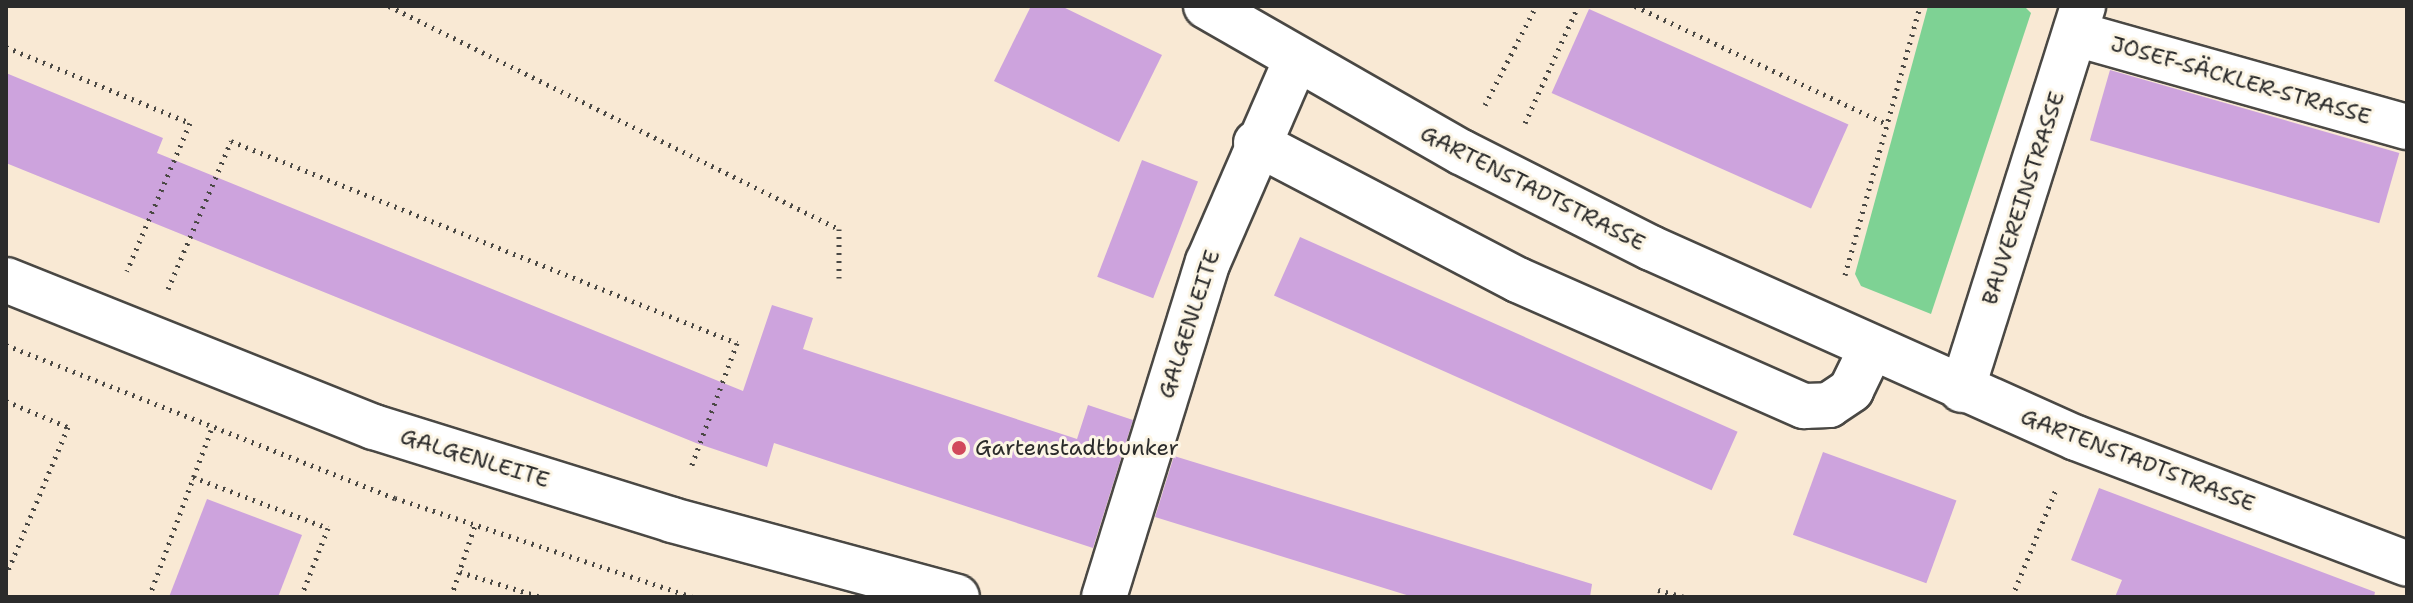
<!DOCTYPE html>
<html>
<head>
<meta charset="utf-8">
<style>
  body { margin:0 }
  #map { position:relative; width:2413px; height:603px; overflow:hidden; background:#f9e9d4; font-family:"Shantell Sans",sans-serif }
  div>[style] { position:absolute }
  .green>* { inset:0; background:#7ed294 }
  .building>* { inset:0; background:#cda3dd; transform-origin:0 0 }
  .path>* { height:5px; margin-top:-2.5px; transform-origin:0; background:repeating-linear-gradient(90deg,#4a4844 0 2px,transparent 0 8px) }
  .roads { filter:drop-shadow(2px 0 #4a4844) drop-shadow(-2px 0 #4a4844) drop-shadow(0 2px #4a4844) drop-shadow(0 -2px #4a4844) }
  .minor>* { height:44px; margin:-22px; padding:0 22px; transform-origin:22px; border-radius:22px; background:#fff }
  .dots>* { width:22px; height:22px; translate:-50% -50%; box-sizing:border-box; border:4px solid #fcf5e5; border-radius:50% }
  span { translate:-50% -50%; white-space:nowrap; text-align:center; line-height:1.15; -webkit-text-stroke:6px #fcf5e5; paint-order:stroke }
  .street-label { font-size:22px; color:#2b2b2b }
  .poi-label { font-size:22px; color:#2b2b2b }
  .left { translate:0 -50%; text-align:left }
  .frame { position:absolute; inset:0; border:8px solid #2b2b2b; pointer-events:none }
</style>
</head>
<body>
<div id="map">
  <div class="green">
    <i style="clip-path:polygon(1928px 6px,2024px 6px,2031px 13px,1931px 314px,1861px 286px,1855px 274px)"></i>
  </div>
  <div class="building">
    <i style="clip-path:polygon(1031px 6px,1061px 6px,1162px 55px,1119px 142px,994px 81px)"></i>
    <i style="left:1589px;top:9px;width:284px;height:92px;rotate:24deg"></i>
    <i style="left:2110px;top:70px;width:301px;height:73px;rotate:16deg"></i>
    <i style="clip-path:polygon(6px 73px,163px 138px,157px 153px,743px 391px,772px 305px,813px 318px,803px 349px,1077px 439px,1088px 405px,1133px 420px,1093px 548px,774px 443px,767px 467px,696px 443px,6px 163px)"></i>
    <i style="left:1142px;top:160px;width:60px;height:125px;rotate:21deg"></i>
    <i style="left:1300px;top:237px;width:479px;height:64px;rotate:24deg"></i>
    <i style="left:1823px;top:452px;width:142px;height:88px;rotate:20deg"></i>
    <i style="clip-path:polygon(1174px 456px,1592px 584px,1590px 597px,1413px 597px,1155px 517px)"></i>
    <i style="clip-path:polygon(2099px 488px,2375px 592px,2374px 597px,2115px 597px,2122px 580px,2071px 560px)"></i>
    <i style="clip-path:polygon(207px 499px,302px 535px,278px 597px,169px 597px)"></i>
  </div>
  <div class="path">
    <i style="left:389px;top:6px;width:502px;rotate:26.36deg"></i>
    <i style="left:839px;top:229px;width:49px;rotate:90deg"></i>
    <i style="left:1635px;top:6px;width:278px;rotate:25.1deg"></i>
    <i style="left:6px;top:47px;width:199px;rotate:22.4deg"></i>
    <i style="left:190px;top:123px;width:161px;rotate:113.1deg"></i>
    <i style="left:1485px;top:105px;width:111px;rotate:-62.7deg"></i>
    <i style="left:1525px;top:123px;width:128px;rotate:-65.6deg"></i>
    <i style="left:1845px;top:275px;width:279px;rotate:-74.4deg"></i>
    <i style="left:168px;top:289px;width:161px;rotate:-66.9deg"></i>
    <i style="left:231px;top:141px;width:545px;rotate:21.76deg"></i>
    <i style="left:737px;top:343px;width:135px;rotate:110.3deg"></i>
    <i style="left:6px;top:345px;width:418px;rotate:21.5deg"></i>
    <i style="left:395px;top:498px;width:314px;rotate:18.4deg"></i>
    <i style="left:6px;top:401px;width:67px;rotate:22.8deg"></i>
    <i style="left:68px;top:427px;width:160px;rotate:112.7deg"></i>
    <i style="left:193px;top:477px;width:144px;rotate:20.7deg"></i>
    <i style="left:328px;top:528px;width:74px;rotate:111.4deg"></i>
    <i style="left:460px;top:572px;width:85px;rotate:17.2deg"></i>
    <i style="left:1658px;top:590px;width:28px;rotate:15deg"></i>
    <i style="left:149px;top:597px;width:178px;rotate:-69.6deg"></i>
    <i style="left:451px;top:597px;width:76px;rotate:-71.6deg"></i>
    <i style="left:2012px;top:597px;width:119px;rotate:-67.8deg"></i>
  </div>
  <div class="roads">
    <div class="minor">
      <i style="left:1206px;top:6px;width:294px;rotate:29.8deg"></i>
      <i style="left:1461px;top:152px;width:213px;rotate:26.8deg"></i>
      <i style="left:1651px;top:248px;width:466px;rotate:24.1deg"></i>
      <i style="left:2076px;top:438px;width:354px;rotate:20.8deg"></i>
      <i style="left:2076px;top:34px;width:344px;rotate:15.7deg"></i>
      <i style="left:1256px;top:143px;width:296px;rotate:27.6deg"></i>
      <i style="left:1518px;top:280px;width:313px;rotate:23.8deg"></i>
      <i style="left:1804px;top:406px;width:25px;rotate:-2deg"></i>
      <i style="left:1829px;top:405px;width:27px;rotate:-34deg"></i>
      <i style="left:1851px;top:390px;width:46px;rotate:-64deg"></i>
      <i style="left:6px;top:280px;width:396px;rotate:21.8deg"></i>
      <i style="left:374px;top:427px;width:312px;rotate:17.3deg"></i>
      <i style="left:672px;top:520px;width:295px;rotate:15.1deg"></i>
      <i style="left:1962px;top:390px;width:403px;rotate:-72.5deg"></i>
      <i style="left:1104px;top:597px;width:351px;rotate:-72.8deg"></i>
      <i style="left:1208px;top:262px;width:220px;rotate:-66.5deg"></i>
    </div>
  </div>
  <div class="dots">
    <i style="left:959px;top:448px;background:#d1495b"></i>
  </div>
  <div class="street-label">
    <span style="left:2241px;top:80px;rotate:16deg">JOSEF-SÄCKLER-STRASSE</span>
    <span style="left:1533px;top:188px;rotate:27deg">GARTENSTADTSTRASSE</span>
    <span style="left:2023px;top:198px;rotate:-72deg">BAUVEREINSTRASSE</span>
    <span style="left:1189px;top:324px;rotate:-72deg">GALGENLEITE</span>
    <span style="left:475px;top:458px;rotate:17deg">GALGENLEITE</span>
    <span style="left:2138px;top:460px;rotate:21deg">GARTENSTADTSTRASSE</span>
  </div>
  <div class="poi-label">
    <span class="left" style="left:975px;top:448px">Gartenstadtbunker</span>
  </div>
  <div class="frame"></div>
</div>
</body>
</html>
